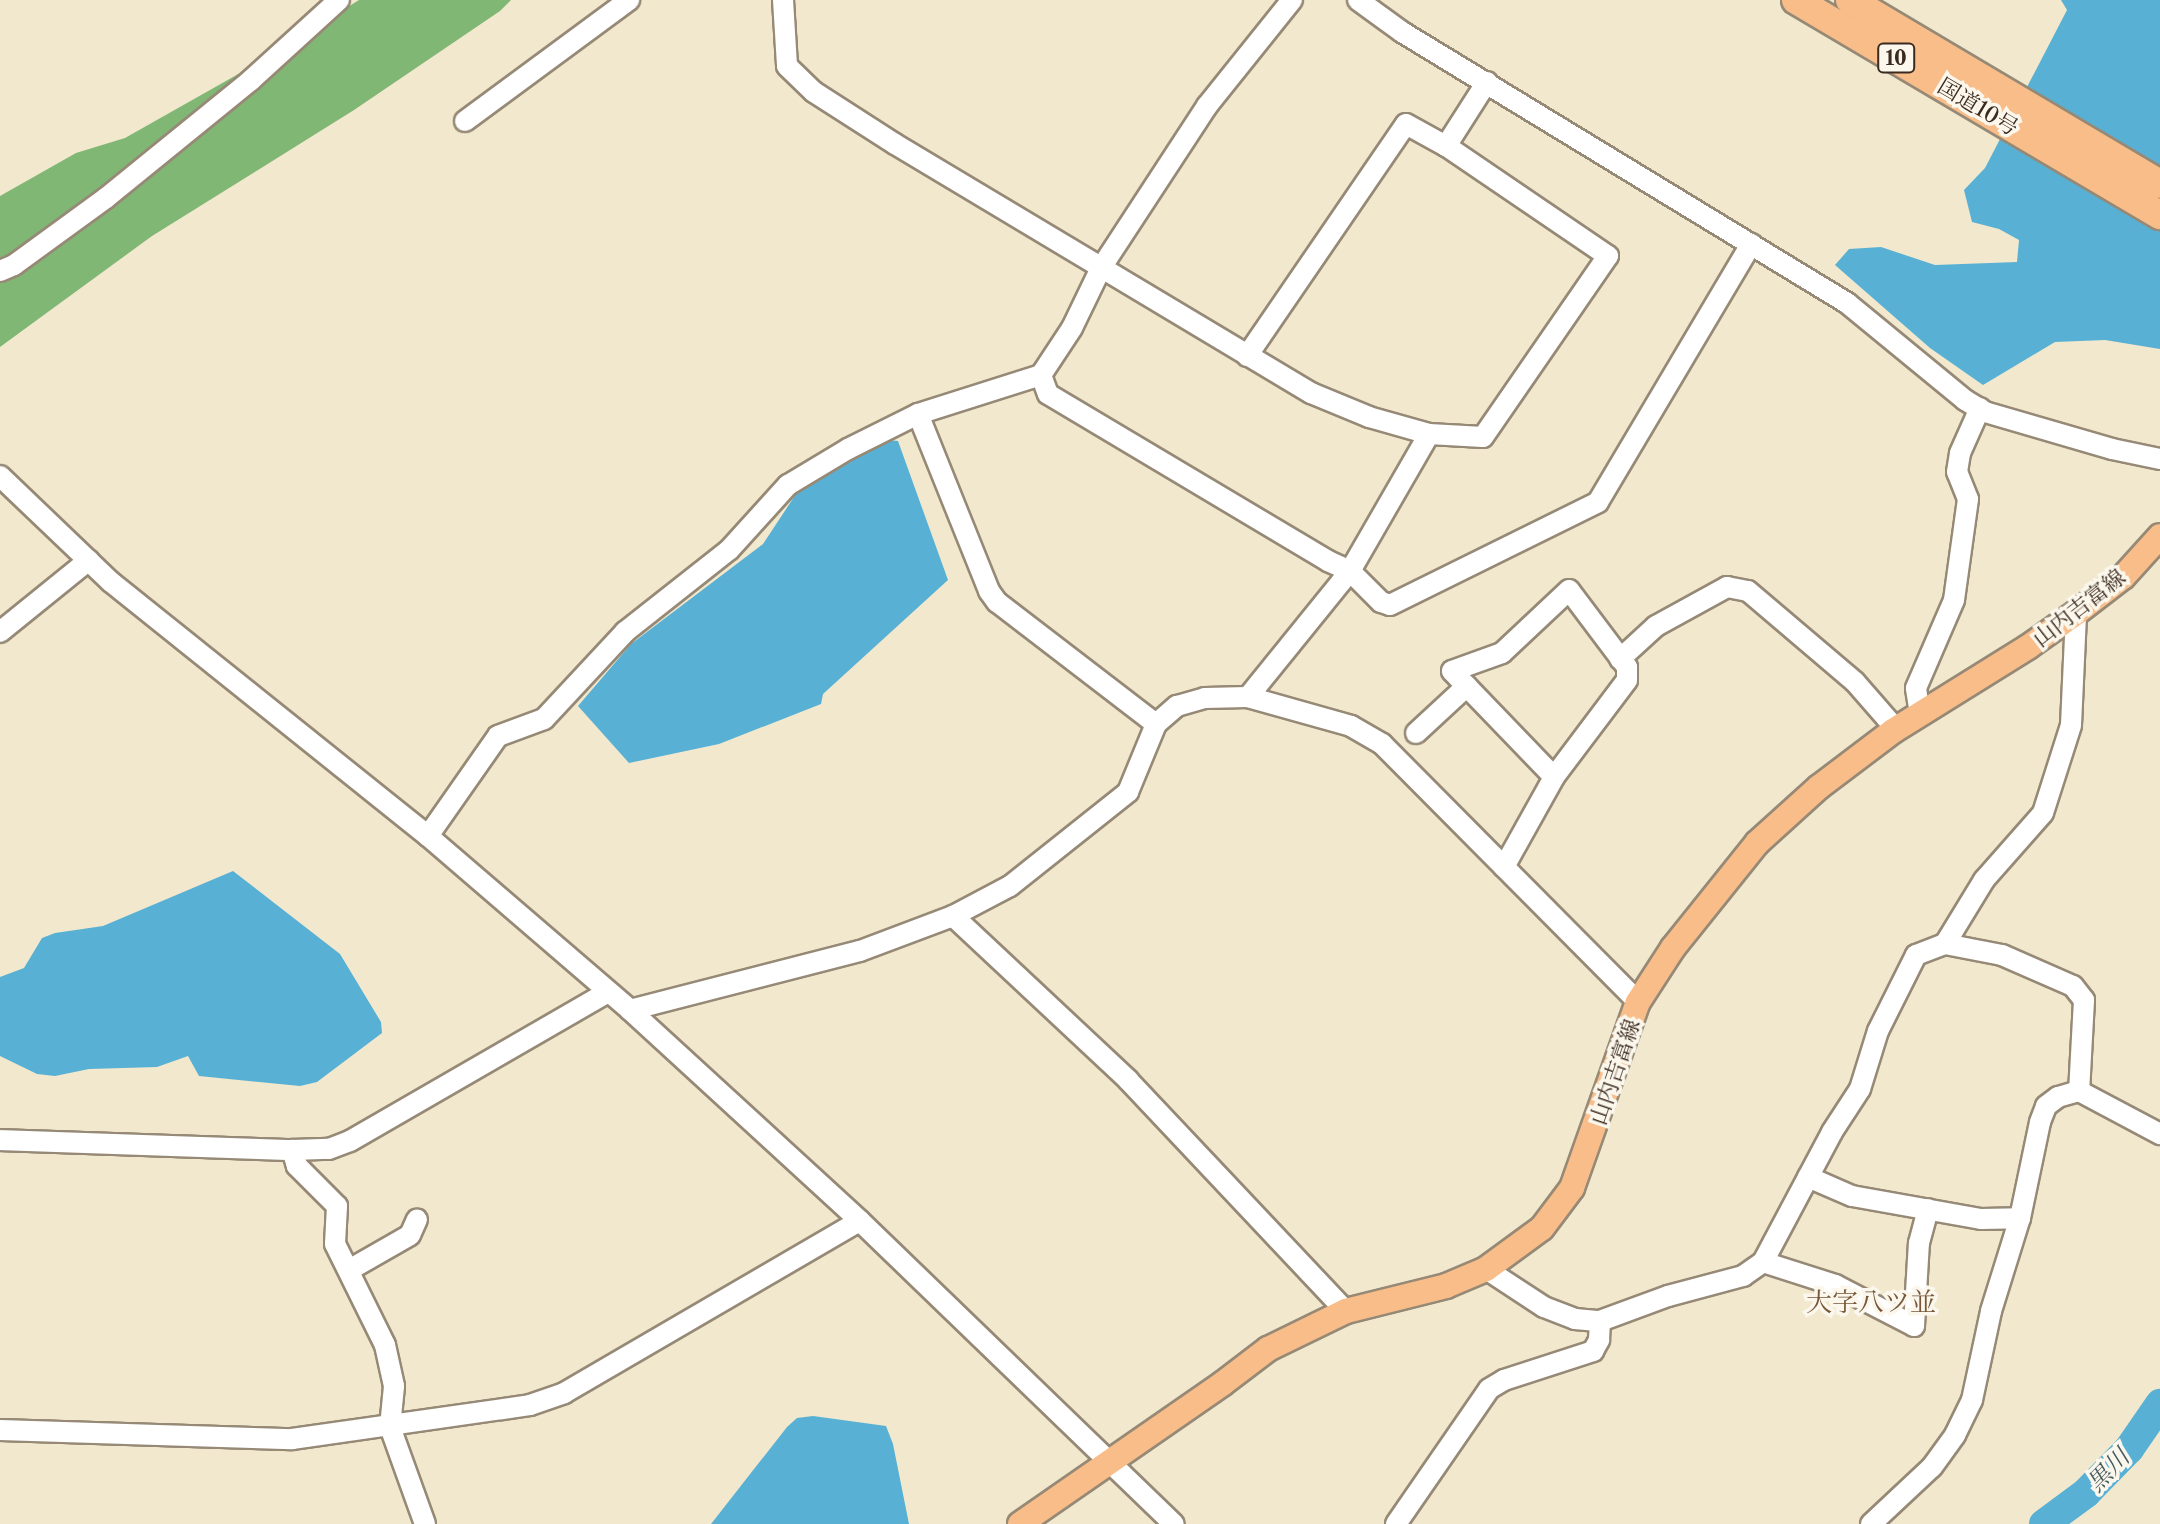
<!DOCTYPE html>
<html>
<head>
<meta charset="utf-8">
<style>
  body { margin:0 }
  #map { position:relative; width:2160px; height:1524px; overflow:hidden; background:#f1e8ce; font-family:"Libre Caslon Text","Noto Serif JP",serif }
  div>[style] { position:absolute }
  .forest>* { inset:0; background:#80b774 }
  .water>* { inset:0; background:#58b1d5 }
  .river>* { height:30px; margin:-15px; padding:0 15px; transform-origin:15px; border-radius:15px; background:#58b1d5 }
  .roads { filter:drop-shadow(2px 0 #968976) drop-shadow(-2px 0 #968976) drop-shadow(0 2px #968976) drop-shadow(0 -2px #968976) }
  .minor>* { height:20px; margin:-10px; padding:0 10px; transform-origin:10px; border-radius:10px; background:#fff }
  .major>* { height:24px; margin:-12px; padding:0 12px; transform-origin:12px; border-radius:12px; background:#f8bd88 }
  .highway>* { height:28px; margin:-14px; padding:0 14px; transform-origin:14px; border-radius:14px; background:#f8bd88 }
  span { translate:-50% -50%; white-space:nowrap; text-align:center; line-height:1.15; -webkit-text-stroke:7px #fbf7ec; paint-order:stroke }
  .shield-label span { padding:2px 6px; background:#fbf7ec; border:2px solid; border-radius:6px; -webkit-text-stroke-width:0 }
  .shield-label { font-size:20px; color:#3b2a1e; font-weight:700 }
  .street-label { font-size:22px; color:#3b2a1e }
  .water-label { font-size:24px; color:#45595e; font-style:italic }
  .quarter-label { font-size:26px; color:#775739 }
</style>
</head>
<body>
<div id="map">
  <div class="forest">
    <i style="clip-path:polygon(359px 0,511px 0,500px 11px,354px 110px,152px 236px,0 347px,0 196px,76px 153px,125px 138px,265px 59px)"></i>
  </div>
  <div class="water">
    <i style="clip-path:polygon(2061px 0,2160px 0,2160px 349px,2105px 340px,2055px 342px,1983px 385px,1930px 348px,1835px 265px,1849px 249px,1881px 247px,1935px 265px,2017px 262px,2019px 240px,1999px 229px,1972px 222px,1964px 190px,1985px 168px,2067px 10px)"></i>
    <i style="clip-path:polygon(889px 440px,898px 441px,948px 580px,823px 694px,821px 704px,719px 744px,629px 763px,578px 706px,631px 644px,763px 544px,798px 491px)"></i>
    <i style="clip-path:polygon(233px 871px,340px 954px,381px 1022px,382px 1033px,317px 1082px,300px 1086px,199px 1076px,188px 1056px,157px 1067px,89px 1069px,55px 1076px,37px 1074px,0 1056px,0 977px,24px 968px,42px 938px,55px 933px,103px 926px)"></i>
    <i style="clip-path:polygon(813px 1416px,886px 1426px,893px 1444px,909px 1524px,711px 1524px,787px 1427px,797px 1418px)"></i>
  </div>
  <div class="river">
    <i style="left:2044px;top:1524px;width:52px;rotate:-36.4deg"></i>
    <i style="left:2086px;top:1493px;width:62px;rotate:-45.7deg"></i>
    <i style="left:2129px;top:1449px;width:55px;rotate:-55.4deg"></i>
  </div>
  <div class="roads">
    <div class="minor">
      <i style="left:783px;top:0;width:66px;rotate:86.5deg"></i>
      <i style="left:787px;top:66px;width:37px;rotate:44deg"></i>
      <i style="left:814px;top:92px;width:96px;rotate:32.7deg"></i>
      <i style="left:895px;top:144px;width:485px;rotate:30.9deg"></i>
      <i style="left:1311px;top:393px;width:63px;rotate:22.5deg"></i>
      <i style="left:1369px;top:417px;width:62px;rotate:15.8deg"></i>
      <i style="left:1429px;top:434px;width:54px;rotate:3.2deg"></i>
      <i style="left:1483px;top:437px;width:220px;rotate:-55.4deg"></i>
      <i style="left:1608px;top:256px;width:196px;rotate:-145.8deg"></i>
      <i style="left:1446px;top:146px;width:76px;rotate:-57.4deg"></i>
      <i style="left:1358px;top:0;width:54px;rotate:36deg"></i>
      <i style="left:1402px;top:32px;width:521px;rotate:31.34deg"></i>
      <i style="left:1847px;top:303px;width:153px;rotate:39.4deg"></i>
      <i style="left:1965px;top:400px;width:23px;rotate:31deg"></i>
      <i style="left:1985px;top:412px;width:132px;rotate:16.2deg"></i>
      <i style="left:2112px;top:449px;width:49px;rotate:11.8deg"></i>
      <i style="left:465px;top:121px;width:204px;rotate:-36.4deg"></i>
      <i style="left:0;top:271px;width:15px;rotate:-23deg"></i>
      <i style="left:14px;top:265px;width:114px;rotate:-36.1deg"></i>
      <i style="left:106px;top:198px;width:187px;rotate:-39.1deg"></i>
      <i style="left:251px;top:80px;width:119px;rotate:-42.3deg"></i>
      <i style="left:1247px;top:356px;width:281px;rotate:-55.6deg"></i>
      <i style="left:1406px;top:124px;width:46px;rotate:28.8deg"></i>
      <i style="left:1041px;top:375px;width:20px;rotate:70deg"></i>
      <i style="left:1048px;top:394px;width:326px;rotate:30.8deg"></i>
      <i style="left:1328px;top:561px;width:24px;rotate:24deg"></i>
      <i style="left:1350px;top:571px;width:44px;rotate:45deg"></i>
      <i style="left:1381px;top:602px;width:9px;rotate:18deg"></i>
      <i style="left:1390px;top:605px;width:232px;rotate:-26.3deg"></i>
      <i style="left:1598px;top:502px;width:300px;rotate:-59.3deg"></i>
      <i style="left:918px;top:414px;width:191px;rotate:68.1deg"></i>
      <i style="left:989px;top:591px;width:14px;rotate:54deg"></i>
      <i style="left:997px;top:602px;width:200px;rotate:37.5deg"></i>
      <i style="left:0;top:476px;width:153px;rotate:43.7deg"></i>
      <i style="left:111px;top:582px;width:406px;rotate:38.7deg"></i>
      <i style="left:428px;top:836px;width:267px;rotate:40.7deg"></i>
      <i style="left:630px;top:1010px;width:312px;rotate:42.5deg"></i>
      <i style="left:860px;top:1221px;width:436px;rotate:44deg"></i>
      <i style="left:0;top:632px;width:114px;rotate:-39deg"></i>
      <i style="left:1620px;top:659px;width:49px;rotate:-42.5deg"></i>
      <i style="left:1656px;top:626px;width:81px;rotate:-28.8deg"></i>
      <i style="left:1727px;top:587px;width:21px;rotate:11deg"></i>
      <i style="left:1748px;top:591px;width:140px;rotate:40.4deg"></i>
      <i style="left:1855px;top:682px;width:62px;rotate:48.9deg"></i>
      <i style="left:1248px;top:697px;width:162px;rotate:-51deg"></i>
      <i style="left:1350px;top:571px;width:158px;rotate:-60deg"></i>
      <i style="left:1920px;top:714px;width:26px;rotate:-99deg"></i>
      <i style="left:1916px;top:688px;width:96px;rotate:-66.6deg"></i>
      <i style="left:1954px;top:600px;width:102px;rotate:-82.1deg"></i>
      <i style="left:1968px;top:499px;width:29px;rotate:-112deg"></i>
      <i style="left:1957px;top:472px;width:19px;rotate:-81deg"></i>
      <i style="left:1960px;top:453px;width:49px;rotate:-66deg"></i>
      <i style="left:1416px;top:733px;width:69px;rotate:-42.7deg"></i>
      <i style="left:428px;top:836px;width:122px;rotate:-55deg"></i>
      <i style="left:498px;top:736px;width:49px;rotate:-20.3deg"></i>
      <i style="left:544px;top:719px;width:119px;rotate:-47deg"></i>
      <i style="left:625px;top:632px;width:132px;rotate:-38.3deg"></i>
      <i style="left:729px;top:550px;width:88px;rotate:-47.8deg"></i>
      <i style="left:788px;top:485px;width:70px;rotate:-31deg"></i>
      <i style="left:848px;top:449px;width:78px;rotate:-26.6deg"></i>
      <i style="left:918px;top:414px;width:129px;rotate:-17.6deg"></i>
      <i style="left:1041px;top:375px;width:56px;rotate:-56.6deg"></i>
      <i style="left:1072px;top:328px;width:67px;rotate:-64.2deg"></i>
      <i style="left:1101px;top:268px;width:194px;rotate:-56.8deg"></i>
      <i style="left:1207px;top:106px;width:136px;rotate:-51.3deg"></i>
      <i style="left:1504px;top:867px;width:103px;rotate:-60.9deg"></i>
      <i style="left:1554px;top:777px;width:121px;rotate:-53deg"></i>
      <i style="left:1627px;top:680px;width:13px;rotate:-90deg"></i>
      <i style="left:1627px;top:667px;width:96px;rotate:-127deg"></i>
      <i style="left:1569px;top:590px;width:92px;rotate:136.8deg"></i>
      <i style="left:1502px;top:653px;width:53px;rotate:160.2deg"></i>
      <i style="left:1452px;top:671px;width:147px;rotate:46.1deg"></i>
      <i style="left:953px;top:916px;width:240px;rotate:43.1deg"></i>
      <i style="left:1128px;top:1080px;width:318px;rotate:46.7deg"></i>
      <i style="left:1945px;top:944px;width:75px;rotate:-58.6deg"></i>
      <i style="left:1984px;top:880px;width:89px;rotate:-48.6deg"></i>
      <i style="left:2043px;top:813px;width:92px;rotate:-72.3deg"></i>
      <i style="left:2071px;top:725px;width:112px;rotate:-87.4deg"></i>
      <i style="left:630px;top:1010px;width:237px;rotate:-14.4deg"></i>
      <i style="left:860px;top:951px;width:99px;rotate:-20.6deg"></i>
      <i style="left:953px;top:916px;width:64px;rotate:-27.8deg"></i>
      <i style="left:1010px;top:886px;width:151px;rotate:-38.5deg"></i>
      <i style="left:1128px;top:792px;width:74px;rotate:-67.6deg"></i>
      <i style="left:1156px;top:724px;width:28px;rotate:-41deg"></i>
      <i style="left:1177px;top:706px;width:29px;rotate:-16deg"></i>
      <i style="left:1205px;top:698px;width:43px;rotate:-1.3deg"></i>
      <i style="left:1248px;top:697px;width:107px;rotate:15.7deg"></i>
      <i style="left:1351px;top:726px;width:36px;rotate:30deg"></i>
      <i style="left:1382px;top:744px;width:363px;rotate:45.2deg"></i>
      <i style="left:0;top:1140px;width:292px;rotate:2deg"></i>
      <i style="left:1808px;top:1177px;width:48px;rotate:23.4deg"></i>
      <i style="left:1852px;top:1196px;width:131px;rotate:10.1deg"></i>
      <i style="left:1981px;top:1219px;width:39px;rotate:-1deg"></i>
      <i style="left:1763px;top:1262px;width:76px;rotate:17.7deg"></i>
      <i style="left:1835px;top:1285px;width:89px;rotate:27.4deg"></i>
      <i style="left:1914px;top:1326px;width:83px;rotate:-86.6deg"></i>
      <i style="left:1919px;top:1243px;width:35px;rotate:-75deg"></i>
      <i style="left:1486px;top:1269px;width:69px;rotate:33.2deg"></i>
      <i style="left:1544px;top:1307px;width:33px;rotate:21deg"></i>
      <i style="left:1575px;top:1319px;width:25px;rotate:5deg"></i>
      <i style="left:1600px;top:1321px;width:72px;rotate:-20.2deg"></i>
      <i style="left:1668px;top:1296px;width:78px;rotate:-14.9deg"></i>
      <i style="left:1743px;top:1276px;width:24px;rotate:-35deg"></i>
      <i style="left:1763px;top:1262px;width:147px;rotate:-62deg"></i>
      <i style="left:1832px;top:1132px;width:51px;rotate:-56.9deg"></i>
      <i style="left:1860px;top:1089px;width:61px;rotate:-72.8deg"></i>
      <i style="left:1878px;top:1031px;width:85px;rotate:-63.4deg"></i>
      <i style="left:1916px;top:955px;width:31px;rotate:-21deg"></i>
      <i style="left:1945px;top:944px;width:58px;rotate:10.9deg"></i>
      <i style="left:2002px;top:955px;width:77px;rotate:23.6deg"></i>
      <i style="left:2073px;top:986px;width:18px;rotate:52deg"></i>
      <i style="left:2084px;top:1000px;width:91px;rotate:93.1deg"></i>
      <i style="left:2079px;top:1091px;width:92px;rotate:28deg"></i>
      <i style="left:349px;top:1270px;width:70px;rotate:-29.8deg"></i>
      <i style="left:410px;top:1235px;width:17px;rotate:-66deg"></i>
      <i style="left:0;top:1430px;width:292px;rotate:1.8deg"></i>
      <i style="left:292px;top:1439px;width:240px;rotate:-8.1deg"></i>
      <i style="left:530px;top:1405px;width:36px;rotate:-19deg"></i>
      <i style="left:564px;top:1393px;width:342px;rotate:-30.2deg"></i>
      <i style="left:425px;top:1524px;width:103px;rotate:-109.8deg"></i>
      <i style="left:390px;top:1427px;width:41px;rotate:-84.4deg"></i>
      <i style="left:394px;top:1386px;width:42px;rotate:-102.4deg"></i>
      <i style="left:385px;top:1345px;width:113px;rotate:-116.3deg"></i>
      <i style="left:335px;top:1244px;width:38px;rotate:-87deg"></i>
      <i style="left:337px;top:1206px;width:57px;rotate:-135deg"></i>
      <i style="left:297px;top:1166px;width:17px;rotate:-107deg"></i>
      <i style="left:292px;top:1150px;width:37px;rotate:-2deg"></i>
      <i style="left:329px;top:1149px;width:22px;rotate:-21deg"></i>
      <i style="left:350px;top:1141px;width:298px;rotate:-30deg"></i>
      <i style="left:1396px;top:1524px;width:164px;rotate:-55.4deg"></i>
      <i style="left:1489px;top:1389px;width:17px;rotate:-31deg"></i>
      <i style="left:1504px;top:1380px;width:94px;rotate:-18deg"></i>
      <i style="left:1593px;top:1351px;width:13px;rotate:-61deg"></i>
      <i style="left:1599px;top:1340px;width:19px;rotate:-87deg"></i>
      <i style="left:1871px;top:1524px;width:83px;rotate:-43.1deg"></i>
      <i style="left:1932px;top:1467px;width:39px;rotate:-54deg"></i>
      <i style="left:1955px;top:1435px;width:39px;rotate:-64deg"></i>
      <i style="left:1972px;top:1400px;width:91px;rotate:-77.9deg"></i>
      <i style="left:1991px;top:1311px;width:97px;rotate:-72.7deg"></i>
      <i style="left:2020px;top:1218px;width:98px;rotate:-78.2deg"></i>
      <i style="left:2040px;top:1122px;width:17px;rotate:-69deg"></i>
      <i style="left:2046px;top:1106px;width:15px;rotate:-37deg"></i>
      <i style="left:2058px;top:1097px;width:22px;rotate:-16deg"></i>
    </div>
    <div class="major">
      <i style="left:1020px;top:1524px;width:246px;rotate:-34.7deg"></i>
      <i style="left:1222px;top:1384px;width:58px;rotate:-37.3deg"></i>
      <i style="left:1268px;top:1349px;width:87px;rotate:-26deg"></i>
      <i style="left:1346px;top:1311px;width:103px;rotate:-14deg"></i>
      <i style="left:1446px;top:1286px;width:43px;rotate:-23deg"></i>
      <i style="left:1486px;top:1269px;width:69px;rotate:-36.2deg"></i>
      <i style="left:1542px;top:1228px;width:50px;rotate:-53.1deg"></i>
      <i style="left:1572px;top:1188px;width:197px;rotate:-70.5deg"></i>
      <i style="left:1638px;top:1002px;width:64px;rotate:-57.1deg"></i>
      <i style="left:1673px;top:948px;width:134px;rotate:-51.3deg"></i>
      <i style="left:1757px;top:843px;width:84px;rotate:-42.1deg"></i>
      <i style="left:1819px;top:787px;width:93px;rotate:-37.1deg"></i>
      <i style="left:1893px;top:731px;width:159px;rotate:-31.9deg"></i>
      <i style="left:2028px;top:647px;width:59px;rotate:-35.3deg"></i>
      <i style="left:2076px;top:613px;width:59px;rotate:-37.5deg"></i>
      <i style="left:2123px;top:577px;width:55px;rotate:-47.9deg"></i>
    </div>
    <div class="highway">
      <i style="left:1796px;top:0;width:423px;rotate:30.6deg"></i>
      <i style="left:1850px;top:0;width:360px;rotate:30.7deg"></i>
    </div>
  </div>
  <div class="shield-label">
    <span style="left:1896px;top:58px">10</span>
  </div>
  <div class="street-label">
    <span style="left:1978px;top:107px;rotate:31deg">国道10号</span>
    <span style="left:2079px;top:608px;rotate:-38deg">山内吉富線</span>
    <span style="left:1615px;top:1072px;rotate:-71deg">山内吉富線</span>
  </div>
  <div class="water-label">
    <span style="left:2108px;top:1470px;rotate:-46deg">黒川</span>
  </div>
  <div class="quarter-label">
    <span style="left:1871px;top:1303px">大字八ツ並</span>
  </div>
</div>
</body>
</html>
